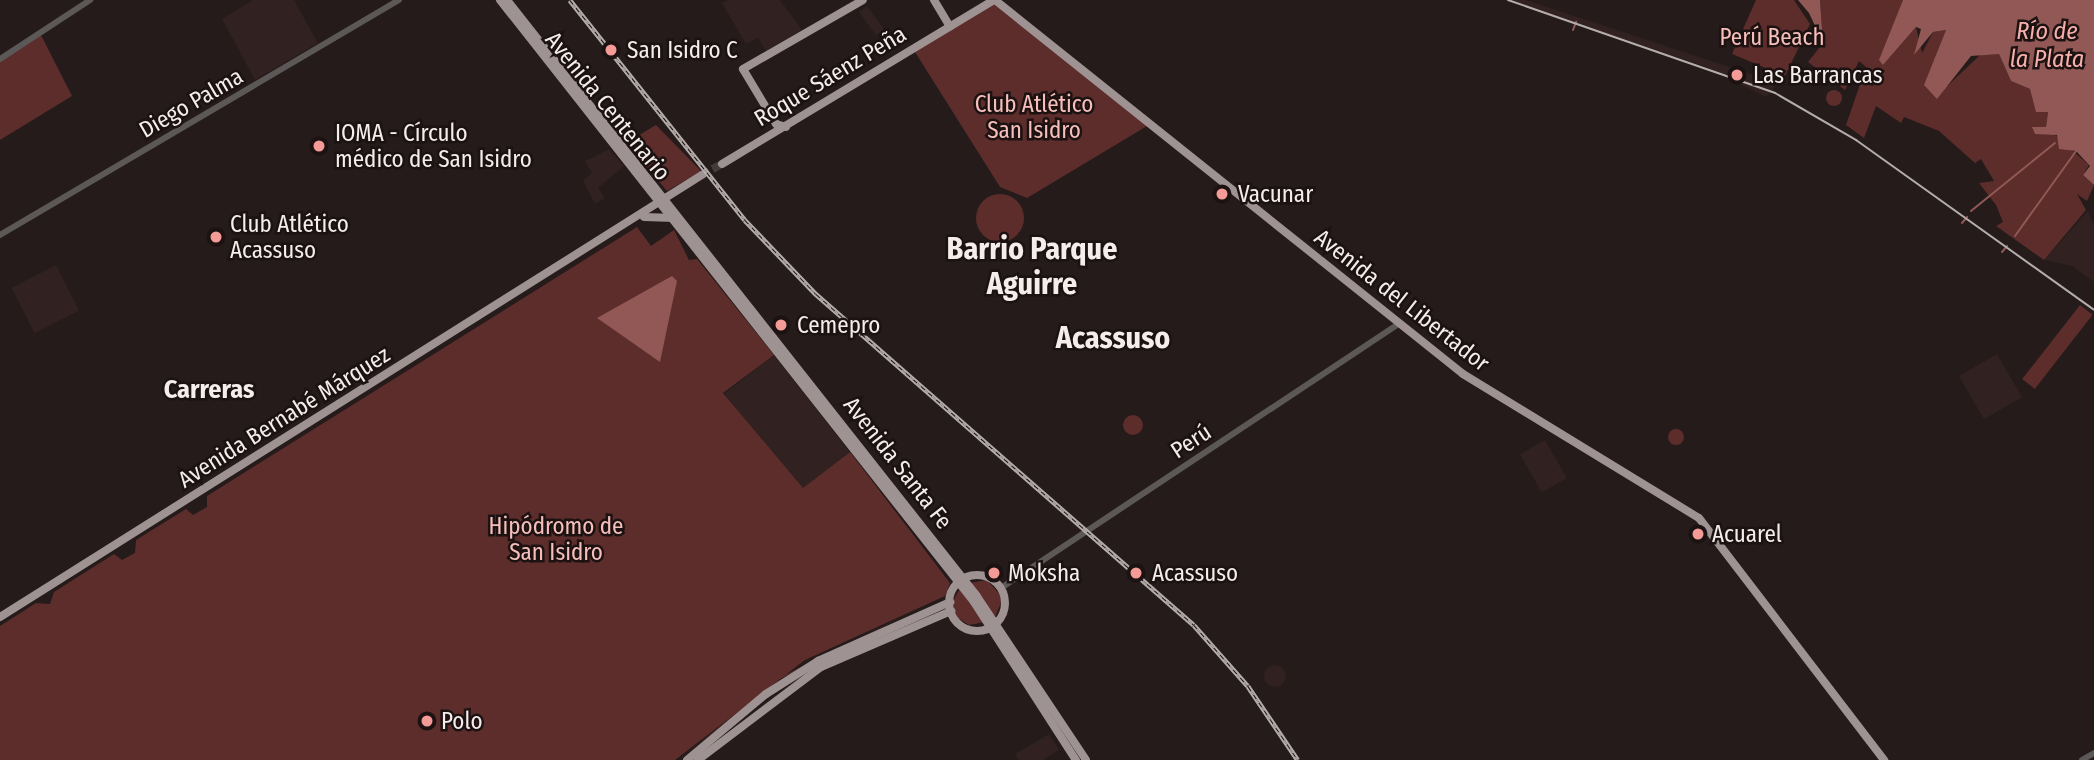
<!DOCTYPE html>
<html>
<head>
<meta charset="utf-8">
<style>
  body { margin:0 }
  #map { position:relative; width:2094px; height:760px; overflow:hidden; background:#241b1a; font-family:"Fira Sans Condensed",sans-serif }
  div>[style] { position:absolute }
  .built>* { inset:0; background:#312120; transform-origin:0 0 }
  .round { border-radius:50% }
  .green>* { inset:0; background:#5c2d2b; transform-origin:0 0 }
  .water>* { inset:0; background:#915855 }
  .stream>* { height:2px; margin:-1px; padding:0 1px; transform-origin:1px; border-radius:1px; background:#915855 }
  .major-tunnel>* { height:8px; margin-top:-4px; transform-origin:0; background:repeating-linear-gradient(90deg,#433a3a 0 8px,transparent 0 12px) }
  .minor>* { height:6px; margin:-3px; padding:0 3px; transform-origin:3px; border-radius:3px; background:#5d5858 }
  .major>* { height:8px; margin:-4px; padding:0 4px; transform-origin:4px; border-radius:4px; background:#9e9392 }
  .major>.ring { margin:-4px; padding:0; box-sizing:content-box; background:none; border:8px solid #9e9392; border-radius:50% }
  .tram>* { height:2px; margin:-1px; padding:0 1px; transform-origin:1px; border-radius:1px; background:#b5adac }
  .rail>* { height:4.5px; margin-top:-2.25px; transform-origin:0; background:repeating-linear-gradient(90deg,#1b1211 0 5px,#b5adac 0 10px); box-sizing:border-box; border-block:2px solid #b5adac }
  .dots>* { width:19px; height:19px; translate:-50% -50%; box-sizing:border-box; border:4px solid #1b1211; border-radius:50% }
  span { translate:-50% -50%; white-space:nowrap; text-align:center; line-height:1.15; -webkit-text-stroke:5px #1b1211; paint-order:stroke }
  .park-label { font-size:23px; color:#f6bfbb }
  .poi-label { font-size:23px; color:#f4edec }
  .left { translate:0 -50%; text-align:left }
  .street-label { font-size:23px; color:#f4edec }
  .water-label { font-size:24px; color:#f7afab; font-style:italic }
  .quarter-label { font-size:26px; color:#f4edec; font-weight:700 }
  .district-label { font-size:30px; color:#f4edec; font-weight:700 }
</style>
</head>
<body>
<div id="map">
  <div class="built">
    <i style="clip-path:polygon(253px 0,294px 0,318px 43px,255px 80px,222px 19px)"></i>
    <i style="clip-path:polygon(728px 0,780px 0,802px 30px,766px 51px,758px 38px,746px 44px,722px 3px)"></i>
    <i style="clip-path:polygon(1505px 0,1526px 0,1778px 83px,1766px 97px,1704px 66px)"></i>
    <i style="left:867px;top:6px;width:29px;height:10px;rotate:54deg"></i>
    <i style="clip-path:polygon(609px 149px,624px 166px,598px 188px,605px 198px,595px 204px,583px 181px,592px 173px,585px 161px)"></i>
    <i style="clip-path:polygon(2088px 211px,2094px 225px,2094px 282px,2072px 266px,2044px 260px)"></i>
    <i style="left:56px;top:265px;width:51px;height:50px;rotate:63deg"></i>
    <i style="left:1997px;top:354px;width:50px;height:44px;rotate:60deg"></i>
    <i style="left:774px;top:355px;width:123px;height:63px;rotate:52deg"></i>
    <i style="left:1545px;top:440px;width:44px;height:29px;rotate:60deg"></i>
    <i class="round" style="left:1264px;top:665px;width:22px;height:22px"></i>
    <i style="clip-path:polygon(1049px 734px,1059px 750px,1043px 760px,1019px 760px,1015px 754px)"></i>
  </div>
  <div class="green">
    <i style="clip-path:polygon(1756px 0,1794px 0,1810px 24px,1785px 76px,1732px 54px)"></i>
    <i style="clip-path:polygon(1820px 0,1903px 0,1883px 65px,1916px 27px,1922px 53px,1933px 32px,1946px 30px,1927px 81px,1942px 91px,1981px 54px,1999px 54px,2011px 81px,2030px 89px,2048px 112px,2046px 127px,2089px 165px,2083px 175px,2094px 185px,2087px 201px,2077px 194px,2086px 210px,2044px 260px,1996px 226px,2003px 222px,1996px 205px,1979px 183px,1994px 181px,1981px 159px,1975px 163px,1939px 131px,1904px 117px,1901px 123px,1876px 106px,1864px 138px,1846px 125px,1866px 67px,1859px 61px,1845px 90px,1808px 62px,1823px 43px)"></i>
    <i style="clip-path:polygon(995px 3px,1147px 126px,1027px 198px,1000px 187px,915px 52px)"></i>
    <i style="clip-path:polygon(41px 35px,72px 96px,0 140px,0 62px)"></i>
    <i class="round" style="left:1826px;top:90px;width:16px;height:16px"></i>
    <i style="clip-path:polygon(656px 125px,701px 171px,667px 191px,646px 166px,650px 152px,636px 137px)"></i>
    <i class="round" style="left:976px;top:194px;width:48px;height:48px"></i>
    <i style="clip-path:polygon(637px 227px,651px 246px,674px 230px,689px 260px,697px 259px,774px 355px,723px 393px,803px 488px,850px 452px,950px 583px,945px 596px,805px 660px,675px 760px,0 760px,0 626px,36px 603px,50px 604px,54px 592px,114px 554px,122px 560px,135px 553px,136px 540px,186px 509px,193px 515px,207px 507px,207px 496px)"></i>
    <i style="left:2080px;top:305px;width:16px;height:94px;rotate:38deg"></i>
    <i class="round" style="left:1123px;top:415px;width:20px;height:20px"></i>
    <i class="round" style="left:1668px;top:429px;width:16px;height:16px"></i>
    <i style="clip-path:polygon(987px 580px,1003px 598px,995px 617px,970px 583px)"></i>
    <i style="clip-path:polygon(960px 588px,985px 622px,969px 625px,955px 616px,952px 603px)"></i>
    <i style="clip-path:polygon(906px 615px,778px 680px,679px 760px,777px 679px)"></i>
  </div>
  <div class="water">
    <i style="clip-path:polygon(1798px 0,1820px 0,1823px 43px,1809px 13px)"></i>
    <i style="clip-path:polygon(1903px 0,2094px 0,2094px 185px,2083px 175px,2090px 166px,2076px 151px,2059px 149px,2057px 135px,2035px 134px,2032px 127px,2046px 127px,2048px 112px,2036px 112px,2030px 89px,2011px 81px,1999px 54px,1971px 56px,1937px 99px,1924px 85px,1946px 30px,1933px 32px,1914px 55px,1921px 29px,1916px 27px,1883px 65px,1879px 60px)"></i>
    <i style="clip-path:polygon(672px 276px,677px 281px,660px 362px,597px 318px)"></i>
  </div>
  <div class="stream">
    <i style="left:1573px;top:30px;width:9px;rotate:-69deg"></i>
    <i style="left:1971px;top:211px;width:108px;rotate:-39deg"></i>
    <i style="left:1962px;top:223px;width:8px;rotate:-50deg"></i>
    <i style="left:2015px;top:236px;width:105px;rotate:-54.3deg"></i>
    <i style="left:2002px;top:252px;width:8px;rotate:-50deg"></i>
  </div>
  <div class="major-tunnel">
    <i style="left:702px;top:175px;width:23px;rotate:-29deg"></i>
  </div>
  <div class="minor">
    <i style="left:0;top:59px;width:108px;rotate:-33.2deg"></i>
    <i style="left:0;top:235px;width:463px;rotate:-30.5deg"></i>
    <i style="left:1001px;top:588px;width:478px;rotate:-33.6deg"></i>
    <i style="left:2082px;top:760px;width:14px;rotate:-30deg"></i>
  </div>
  <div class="major">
    <i style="left:500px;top:0;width:766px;rotate:51.78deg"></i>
    <i style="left:974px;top:602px;width:188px;rotate:57.2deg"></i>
    <i style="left:507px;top:0;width:758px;rotate:51.75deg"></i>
    <i style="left:976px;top:595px;width:198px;rotate:56.3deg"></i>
    <i style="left:934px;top:0;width:31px;rotate:59deg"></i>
    <i style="left:995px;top:0;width:599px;rotate:38.63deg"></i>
    <i style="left:1463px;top:374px;width:276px;rotate:31.4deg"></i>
    <i style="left:1699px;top:518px;width:305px;rotate:52.6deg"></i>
    <i style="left:786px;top:127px;width:10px;rotate:-163deg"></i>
    <i style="left:776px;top:124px;width:64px;rotate:-121deg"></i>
    <i style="left:743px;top:69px;width:138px;rotate:-29.9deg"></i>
    <i style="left:722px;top:164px;width:318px;rotate:-31.1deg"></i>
    <i style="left:644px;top:217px;width:31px;rotate:2deg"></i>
    <i class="ring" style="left:949px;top:575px;width:48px;height:48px"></i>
    <i style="left:0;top:617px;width:830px;rotate:-32.2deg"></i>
    <i style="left:687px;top:760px;width:103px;rotate:-39.9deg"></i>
    <i style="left:766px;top:694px;width:62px;rotate:-32.4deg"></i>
    <i style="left:818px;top:661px;width:145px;rotate:-24.1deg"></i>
    <i style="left:698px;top:760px;width:154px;rotate:-37.1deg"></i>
    <i style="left:821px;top:667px;width:142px;rotate:-23.3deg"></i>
  </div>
  <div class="tram">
    <i style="left:1508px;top:0;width:283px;rotate:19.2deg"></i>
    <i style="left:1775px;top:93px;width:94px;rotate:30.1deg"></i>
    <i style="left:1856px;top:140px;width:292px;rotate:35.5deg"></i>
  </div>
  <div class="rail">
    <i style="left:570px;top:0;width:281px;rotate:51.5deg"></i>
    <i style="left:745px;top:220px;width:103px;rotate:46.2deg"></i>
    <i style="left:816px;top:294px;width:502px;rotate:41.21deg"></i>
    <i style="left:1194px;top:625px;width:81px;rotate:48.5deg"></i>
    <i style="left:1248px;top:686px;width:89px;rotate:56deg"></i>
  </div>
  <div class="dots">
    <i style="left:611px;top:50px;background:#f59b97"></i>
    <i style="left:1737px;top:75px;background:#f59b97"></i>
    <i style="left:319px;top:146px;background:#f59b97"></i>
    <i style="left:1222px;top:194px;background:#f59b97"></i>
    <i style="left:216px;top:237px;background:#f59b97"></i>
    <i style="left:781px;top:325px;background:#f59b97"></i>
    <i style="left:1698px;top:534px;background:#f59b97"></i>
    <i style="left:994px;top:573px;background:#f59b97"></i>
    <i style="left:1136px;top:573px;background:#f59b97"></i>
    <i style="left:427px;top:721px;background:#f59b97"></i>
  </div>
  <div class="park-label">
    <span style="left:1772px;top:37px">Perú Beach</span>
    <span style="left:1034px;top:117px">Club Atlético<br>San Isidro</span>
    <span style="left:556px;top:539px">Hipódromo de<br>San Isidro</span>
  </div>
  <div class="poi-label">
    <span class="left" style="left:627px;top:50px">San Isidro C</span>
    <span class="left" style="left:1753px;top:75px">Las Barrancas</span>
    <span class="left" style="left:335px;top:146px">IOMA - Círculo<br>médico de San Isidro</span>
    <span class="left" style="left:1238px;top:194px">Vacunar</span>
    <span class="left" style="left:230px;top:237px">Club Atlético<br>Acassuso</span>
    <span class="left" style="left:797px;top:325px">Cemepro</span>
    <span class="left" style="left:1712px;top:534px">Acuarel</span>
    <span class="left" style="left:1008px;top:573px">Moksha</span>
    <span class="left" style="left:1152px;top:573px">Acassuso</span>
    <span class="left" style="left:441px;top:721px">Polo</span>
  </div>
  <div class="street-label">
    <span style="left:830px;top:76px;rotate:-31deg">Roque Sáenz Peña</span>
    <span style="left:191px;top:103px;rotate:-30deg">Diego Palma</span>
    <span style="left:608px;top:106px;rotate:51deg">Avenida Centenario</span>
    <span style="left:1402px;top:300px;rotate:38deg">Avenida del Libertador</span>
    <span style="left:284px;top:417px;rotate:-32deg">Avenida Bernabé Márquez</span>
    <span style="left:1191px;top:441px;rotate:-33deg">Perú</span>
    <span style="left:898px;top:463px;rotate:52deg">Avenida Santa Fe</span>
  </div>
  <div class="water-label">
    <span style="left:2047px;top:46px">Río de<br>la Plata</span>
  </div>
  <div class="quarter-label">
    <span style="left:209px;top:390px">Carreras</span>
  </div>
  <div class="district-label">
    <span style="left:1032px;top:266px">Barrio Parque<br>Aguirre</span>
    <span style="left:1113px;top:338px">Acassuso</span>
  </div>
</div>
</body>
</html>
